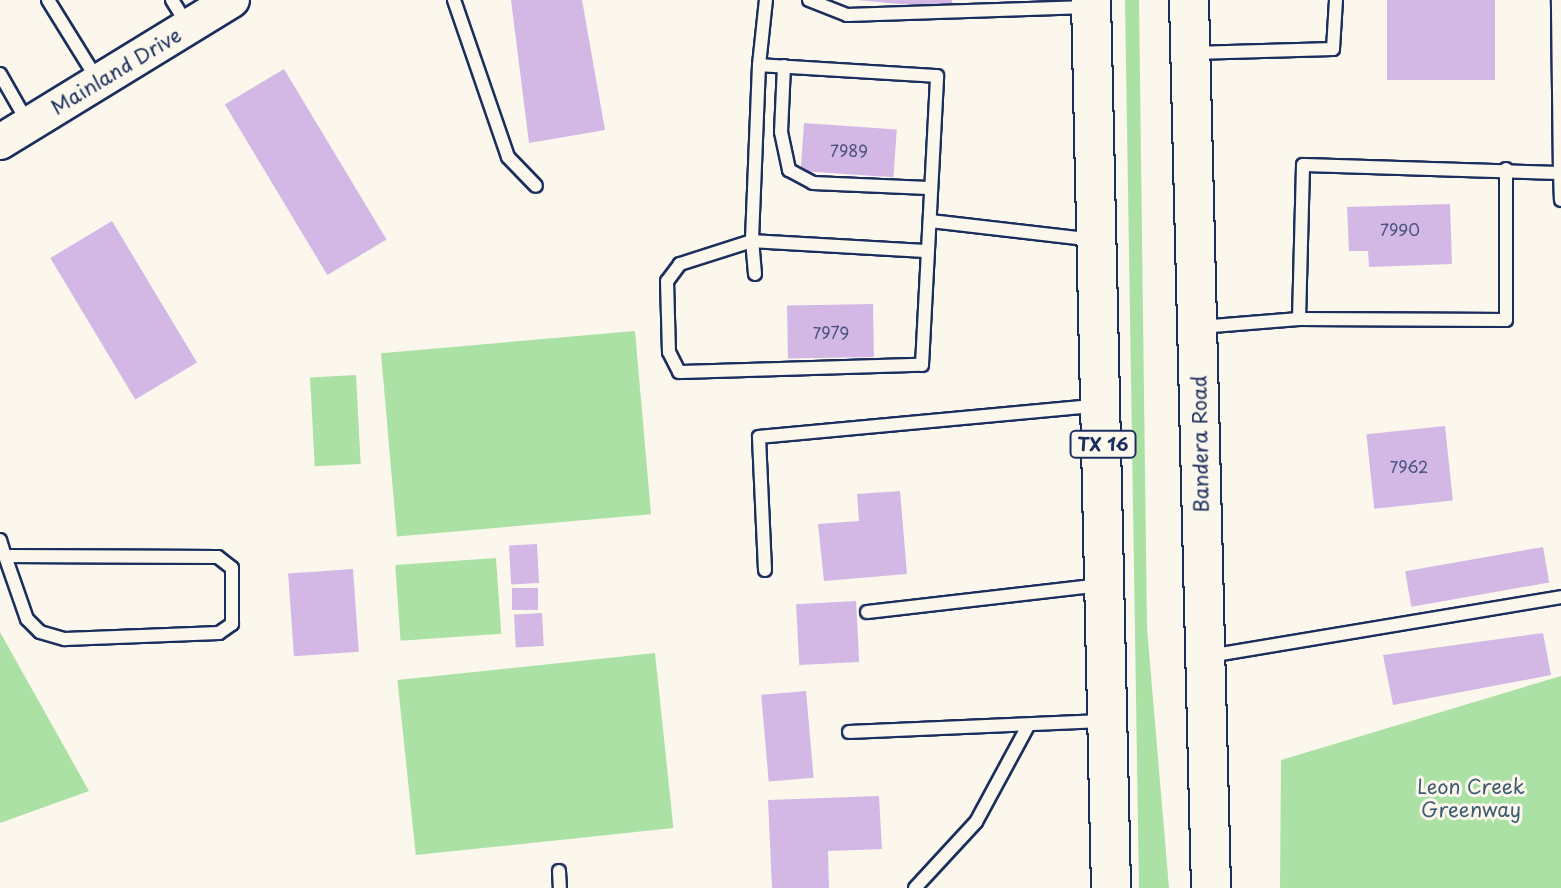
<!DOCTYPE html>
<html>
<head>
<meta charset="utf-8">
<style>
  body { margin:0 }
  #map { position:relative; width:1561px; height:888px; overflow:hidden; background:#fbf7ec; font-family:"Playpen Sans",sans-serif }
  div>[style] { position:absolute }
  .green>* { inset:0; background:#abe1a4; transform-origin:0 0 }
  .building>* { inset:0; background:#d3b8e6; transform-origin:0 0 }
  .roads { filter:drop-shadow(2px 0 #1b2f5e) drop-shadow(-2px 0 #1b2f5e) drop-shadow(0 2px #1b2f5e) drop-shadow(0 -2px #1b2f5e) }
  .service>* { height:12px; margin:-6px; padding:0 6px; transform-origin:6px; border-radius:6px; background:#fbf7ec }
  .secondary>* { height:34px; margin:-17px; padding:0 17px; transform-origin:17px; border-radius:17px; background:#fbf7ec }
  .primary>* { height:38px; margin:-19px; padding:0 19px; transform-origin:19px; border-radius:19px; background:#fbf7ec }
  span { translate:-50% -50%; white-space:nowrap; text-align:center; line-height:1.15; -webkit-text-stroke:6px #fbf7ec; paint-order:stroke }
  .number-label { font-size:16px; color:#495180 }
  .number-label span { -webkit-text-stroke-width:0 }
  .shield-label span { padding:2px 6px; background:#fbf7ec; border:2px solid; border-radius:6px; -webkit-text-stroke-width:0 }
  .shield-label { font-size:18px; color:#1b2f5e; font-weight:700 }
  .street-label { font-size:20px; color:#1b2f5e }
  .park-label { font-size:20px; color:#3f5c70 }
</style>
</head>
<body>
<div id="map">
  <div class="green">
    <i style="clip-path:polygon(1125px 0,1139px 0,1147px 628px,1169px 888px,1139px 888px)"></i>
    <i style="left:635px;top:331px;width:184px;height:255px;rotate:85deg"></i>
    <i style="left:356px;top:375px;width:89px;height:46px;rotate:87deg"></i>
    <i style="left:496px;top:558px;width:76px;height:101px;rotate:86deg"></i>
    <i style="clip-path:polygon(0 632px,89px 791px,0 823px)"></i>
    <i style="left:655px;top:653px;width:176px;height:259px;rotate:84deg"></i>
    <i style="clip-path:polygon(1561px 676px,1561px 888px,1280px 888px,1281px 760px)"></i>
  </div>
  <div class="building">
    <i style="clip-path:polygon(511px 0,582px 0,605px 130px,529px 143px)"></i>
    <i style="clip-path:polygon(857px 0,952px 0,952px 9px)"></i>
    <i style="left:1387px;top:0;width:108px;height:80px"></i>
    <i style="left:284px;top:69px;width:199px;height:69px;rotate:59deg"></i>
    <i style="left:804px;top:123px;width:93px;height:48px;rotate:4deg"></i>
    <i style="clip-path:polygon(1450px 204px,1452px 264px,1369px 267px,1368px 251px,1349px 251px,1347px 207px)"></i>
    <i style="left:112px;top:221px;width:165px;height:72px;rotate:59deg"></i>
    <i style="left:873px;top:304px;width:53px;height:86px;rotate:89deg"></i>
    <i style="left:1445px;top:426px;width:75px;height:79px;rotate:84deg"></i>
    <i style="clip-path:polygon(900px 491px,907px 574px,824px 581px,818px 524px,859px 521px,857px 494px)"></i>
    <i style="left:537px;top:544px;width:39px;height:28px;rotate:87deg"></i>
    <i style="left:1543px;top:547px;width:36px;height:140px;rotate:80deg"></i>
    <i style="left:353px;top:569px;width:83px;height:65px;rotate:86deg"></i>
    <i style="left:512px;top:588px;width:26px;height:22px"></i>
    <i style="left:856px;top:601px;width:61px;height:60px;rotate:87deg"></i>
    <i style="left:542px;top:613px;width:33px;height:28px;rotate:87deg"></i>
    <i style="clip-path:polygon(1543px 633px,1551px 675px,1393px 705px,1383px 655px)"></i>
    <i style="left:806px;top:691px;width:87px;height:45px;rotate:85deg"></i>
    <i style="clip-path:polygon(879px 796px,882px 849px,828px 851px,829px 888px,772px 888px,768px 800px)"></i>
  </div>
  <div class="roads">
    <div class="service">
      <i style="left:48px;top:0;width:93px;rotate:58.2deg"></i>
      <i style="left:172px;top:0;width:28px;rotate:58deg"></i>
      <i style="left:454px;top:0;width:166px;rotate:71deg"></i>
      <i style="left:508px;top:157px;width:40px;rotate:46deg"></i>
      <i style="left:809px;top:0;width:41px;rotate:21.5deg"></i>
      <i style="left:847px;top:15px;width:241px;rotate:-1.9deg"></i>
      <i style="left:1193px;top:53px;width:140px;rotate:-1.6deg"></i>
      <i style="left:1333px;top:49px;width:49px;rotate:-86.5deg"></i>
      <i style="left:759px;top:65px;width:65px;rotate:-83.9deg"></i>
      <i style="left:784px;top:66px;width:66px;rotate:92.6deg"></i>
      <i style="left:781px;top:132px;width:39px;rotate:78deg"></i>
      <i style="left:789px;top:170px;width:27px;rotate:28deg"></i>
      <i style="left:813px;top:183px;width:115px;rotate:2.5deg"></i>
      <i style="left:0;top:74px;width:56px;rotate:60.3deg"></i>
      <i style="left:1560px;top:173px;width:27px;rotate:88deg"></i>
      <i style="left:930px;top:221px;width:164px;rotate:6.6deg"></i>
      <i style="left:755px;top:274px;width:33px;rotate:-95deg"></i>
      <i style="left:752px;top:241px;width:76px;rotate:162.3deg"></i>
      <i style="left:680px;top:264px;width:21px;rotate:127deg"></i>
      <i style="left:667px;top:281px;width:71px;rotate:88.4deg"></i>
      <i style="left:669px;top:352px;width:22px;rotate:63deg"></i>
      <i style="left:679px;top:372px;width:243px;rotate:-1.7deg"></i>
      <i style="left:922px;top:365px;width:289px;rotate:-87deg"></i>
      <i style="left:937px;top:76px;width:178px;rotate:-176.5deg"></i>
      <i style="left:759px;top:65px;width:176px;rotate:92.3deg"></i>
      <i style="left:752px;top:241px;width:176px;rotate:3.3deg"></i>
      <i style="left:1299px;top:319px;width:207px;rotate:0.3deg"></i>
      <i style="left:1506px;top:320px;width:151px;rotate:-90deg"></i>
      <i style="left:1200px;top:327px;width:99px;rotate:-4.6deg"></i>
      <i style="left:1299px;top:319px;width:154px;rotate:-88.5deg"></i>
      <i style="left:1303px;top:165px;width:257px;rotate:1.8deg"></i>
      <i style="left:1560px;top:173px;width:173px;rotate:-90.7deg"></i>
      <i style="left:0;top:540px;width:17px;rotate:73deg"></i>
      <i style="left:5px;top:556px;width:67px;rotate:70.8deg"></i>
      <i style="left:27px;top:619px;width:18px;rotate:45deg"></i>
      <i style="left:40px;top:632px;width:26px;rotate:16deg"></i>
      <i style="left:65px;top:639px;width:154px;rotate:-2.2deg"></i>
      <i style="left:219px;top:633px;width:16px;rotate:-35deg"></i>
      <i style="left:232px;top:624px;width:56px;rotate:-90deg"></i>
      <i style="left:232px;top:568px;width:18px;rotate:-142deg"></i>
      <i style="left:218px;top:557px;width:213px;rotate:-179.7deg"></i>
      <i style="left:765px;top:570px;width:133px;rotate:-92.6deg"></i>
      <i style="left:759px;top:437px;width:337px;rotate:-5.3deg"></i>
      <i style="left:867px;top:612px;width:234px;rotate:-6.6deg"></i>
      <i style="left:1209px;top:656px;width:357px;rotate:-9.5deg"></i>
      <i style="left:849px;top:732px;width:253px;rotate:-2.5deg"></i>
      <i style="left:559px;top:871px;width:17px;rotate:87deg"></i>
      <i style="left:915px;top:888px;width:90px;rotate:-47.3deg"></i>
      <i style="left:976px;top:822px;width:109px;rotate:-61.6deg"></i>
    </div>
    <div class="secondary">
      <i style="left:0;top:142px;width:272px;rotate:-31.5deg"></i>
    </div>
    <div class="primary">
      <i style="left:1091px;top:0;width:888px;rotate:88.71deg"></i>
      <i style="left:1189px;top:0;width:888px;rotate:88.58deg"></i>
    </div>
  </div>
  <div class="number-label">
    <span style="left:849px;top:150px">7989</span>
    <span style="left:1400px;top:229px">7990</span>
    <span style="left:831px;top:332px">7979</span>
    <span style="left:1409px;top:466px">7962</span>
  </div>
  <div class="shield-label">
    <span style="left:1103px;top:444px">TX 16</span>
  </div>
  <div class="street-label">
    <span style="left:116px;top:71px;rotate:-31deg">Mainland Drive</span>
    <span style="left:1200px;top:444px;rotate:-91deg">Bandera Road</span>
  </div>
  <div class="park-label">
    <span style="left:1471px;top:798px">Leon Creek<br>Greenway</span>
  </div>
</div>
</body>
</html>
